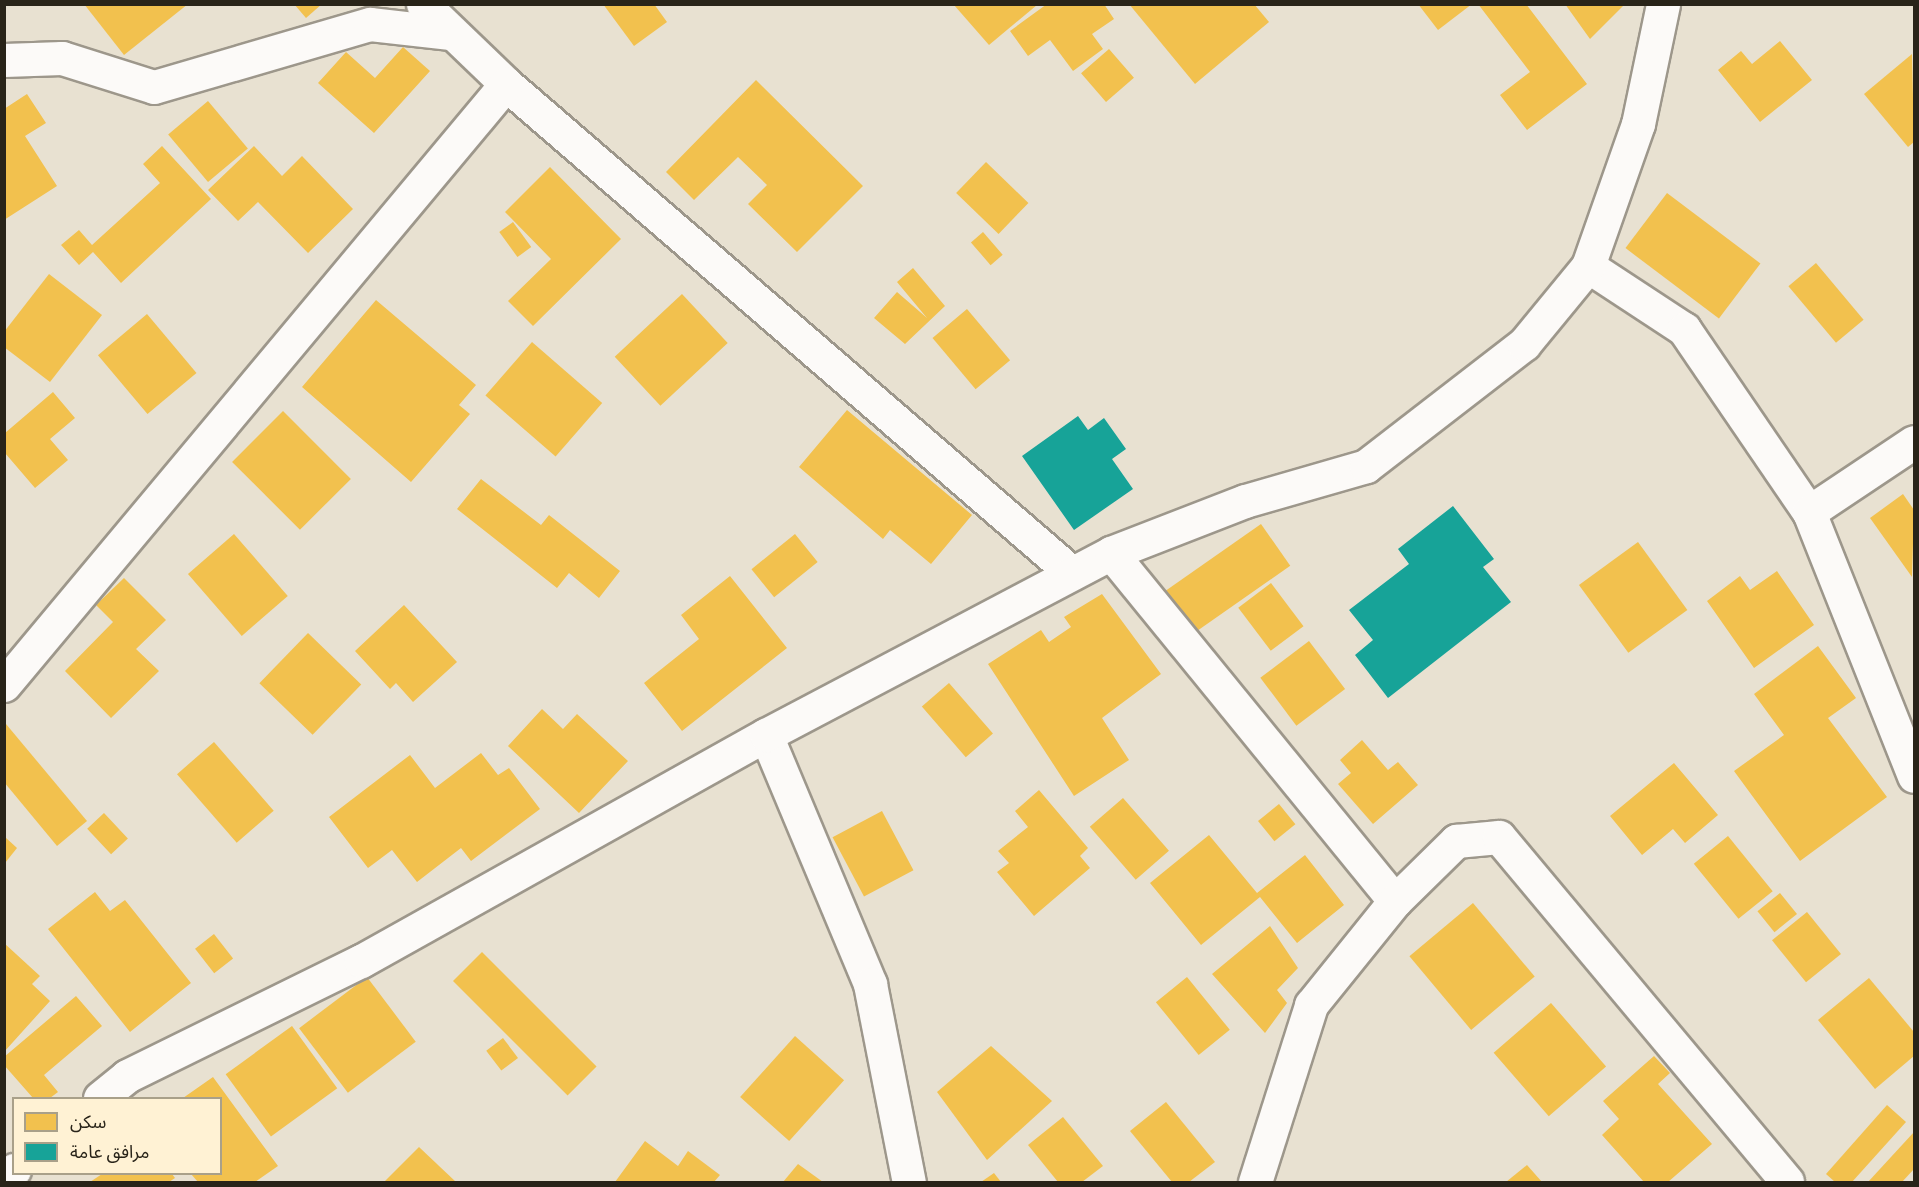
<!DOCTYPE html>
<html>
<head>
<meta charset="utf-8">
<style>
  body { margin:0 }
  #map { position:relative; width:1919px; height:1187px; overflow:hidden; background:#e8e1d1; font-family:"Titillium Web","Noto Sans Arabic",sans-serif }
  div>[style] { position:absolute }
  .homes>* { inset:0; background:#f2c14e; transform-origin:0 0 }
  .public>* { inset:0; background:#17a398 }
  .roads { filter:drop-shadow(2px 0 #9d978b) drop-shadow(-2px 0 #9d978b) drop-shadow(0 2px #9d978b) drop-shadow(0 -2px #9d978b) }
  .minor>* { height:33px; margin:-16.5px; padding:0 16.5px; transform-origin:16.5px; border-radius:16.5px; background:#fcfaf8 }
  span { translate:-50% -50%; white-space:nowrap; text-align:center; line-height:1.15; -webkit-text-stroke:6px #fff2d4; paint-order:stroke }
  .frame { position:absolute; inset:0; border:6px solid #292419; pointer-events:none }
  .legend { position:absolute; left:12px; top:1097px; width:210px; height:78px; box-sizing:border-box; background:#fff2d4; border:2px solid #a9a089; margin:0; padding:8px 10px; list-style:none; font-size:18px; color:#292419 }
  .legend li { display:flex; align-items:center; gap:12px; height:30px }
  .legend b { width:30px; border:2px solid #a9a089 }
</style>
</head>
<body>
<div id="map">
  <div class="homes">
    <i style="clip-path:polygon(84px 4px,188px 4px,124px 55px)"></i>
    <i style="clip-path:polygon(294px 4px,322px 4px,306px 18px)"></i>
    <i style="clip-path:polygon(603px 4px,654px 4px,667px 22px,634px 46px)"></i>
    <i style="clip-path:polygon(1047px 4px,1104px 4px,1114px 19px,1092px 34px,1103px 49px,1073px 71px,1050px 40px,1028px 56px,1010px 31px)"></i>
    <i style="clip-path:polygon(1129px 4px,1254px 4px,1269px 22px,1195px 84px)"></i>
    <i style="clip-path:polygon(1418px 4px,1472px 4px,1438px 30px)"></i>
    <i style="clip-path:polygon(1478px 4px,1526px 4px,1587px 84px,1527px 130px,1500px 95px,1530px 72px)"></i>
    <i style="clip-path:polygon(1565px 4px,1625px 4px,1590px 39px)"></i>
    <i style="clip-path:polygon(954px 5px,1037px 5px,989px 45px)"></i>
    <i style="clip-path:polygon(1780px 41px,1812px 80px,1760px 122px,1718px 70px,1741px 51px,1752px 64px)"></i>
    <i style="clip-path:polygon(403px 47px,430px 71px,374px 133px,318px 83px,346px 52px,375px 78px)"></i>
    <i style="left:1109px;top:49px;width:38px;height:37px;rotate:49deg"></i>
    <i style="clip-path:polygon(1912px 54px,1914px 142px,1908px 147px,1864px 94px)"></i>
    <i style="clip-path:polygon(756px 80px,863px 186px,797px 252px,748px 204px,767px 185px,738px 157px,694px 200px,666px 172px)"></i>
    <i style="clip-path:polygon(27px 94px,46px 123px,25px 136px,57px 186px,4px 220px,4px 109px)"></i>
    <i style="left:208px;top:101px;width:62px;height:52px;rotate:50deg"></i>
    <i style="clip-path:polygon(162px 146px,211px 199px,121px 283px,93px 252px,79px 265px,61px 245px,79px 230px,92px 245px,160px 183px,143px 164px)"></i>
    <i style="clip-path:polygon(254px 146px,282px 176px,302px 156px,353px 209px,308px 253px,258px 202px,238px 221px,208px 190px)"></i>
    <i style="left:986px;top:162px;width:59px;height:43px;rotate:44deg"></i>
    <i style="clip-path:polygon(550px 167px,621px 239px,533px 326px,508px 301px,551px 259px,505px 212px)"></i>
    <i style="left:1667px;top:193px;width:117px;height:69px;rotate:37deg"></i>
    <i style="left:513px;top:222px;width:31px;height:17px;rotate:54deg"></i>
    <i style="left:983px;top:232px;width:30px;height:16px;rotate:49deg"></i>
    <i style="left:1816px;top:263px;width:74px;height:36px;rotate:50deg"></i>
    <i style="clip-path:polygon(913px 268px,945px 306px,905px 344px,874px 318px,897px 292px,927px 318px,897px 282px)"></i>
    <i style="clip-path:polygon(49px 274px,102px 315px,50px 382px,4px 347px,4px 332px)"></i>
    <i style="left:682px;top:294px;width:67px;height:92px;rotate:47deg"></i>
    <i style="clip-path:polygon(376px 300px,476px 385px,459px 405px,470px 414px,411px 482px,302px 387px)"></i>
    <i style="left:967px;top:309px;width:67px;height:45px;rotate:50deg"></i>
    <i style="left:147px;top:314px;width:77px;height:64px;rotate:50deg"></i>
    <i style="left:532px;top:342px;width:93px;height:71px;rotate:41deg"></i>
    <i style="clip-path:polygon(53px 392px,75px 418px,50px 439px,68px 460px,35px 488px,5px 453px,5px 433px)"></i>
    <i style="clip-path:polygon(847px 410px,972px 515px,931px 564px,890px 530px,883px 539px,799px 467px)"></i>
    <i style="left:283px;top:411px;width:96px;height:72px;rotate:45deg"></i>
    <i style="clip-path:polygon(481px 479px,541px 525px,549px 515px,620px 571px,599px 598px,569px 573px,557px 588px,457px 509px)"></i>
    <i style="clip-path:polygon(1903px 494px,1914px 510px,1912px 577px,1870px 518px)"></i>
    <i style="left:1261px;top:524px;width:51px;height:116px;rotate:55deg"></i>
    <i style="left:234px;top:534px;width:82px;height:61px;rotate:49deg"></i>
    <i style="left:795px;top:534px;width:36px;height:56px;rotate:51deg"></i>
    <i style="left:1638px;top:542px;width:84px;height:73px;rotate:54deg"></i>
    <i style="clip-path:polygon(1777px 571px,1814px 625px,1754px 668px,1707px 601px,1740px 576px,1750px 590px)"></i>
    <i style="clip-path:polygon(730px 576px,787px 648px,682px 731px,644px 683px,699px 639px,681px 615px)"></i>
    <i style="clip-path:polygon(124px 578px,166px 620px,136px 649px,159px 671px,111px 718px,65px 671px,113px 622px,96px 605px)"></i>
    <i style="left:1271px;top:583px;width:54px;height:41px;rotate:53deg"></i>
    <i style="clip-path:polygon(1102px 594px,1161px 674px,1102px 718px,1129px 760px,1074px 796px,988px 664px,1041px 630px,1049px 642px,1071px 627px,1064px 617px)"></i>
    <i style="clip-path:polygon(404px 605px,457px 662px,413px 702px,396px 683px,390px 689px,355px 651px)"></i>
    <i style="left:308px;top:633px;width:74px;height:70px;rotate:44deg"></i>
    <i style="left:1309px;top:641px;width:60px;height:61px;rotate:53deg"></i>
    <i style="clip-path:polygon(1818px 646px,1856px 698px,1828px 718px,1887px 797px,1800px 861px,1734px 771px,1784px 735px,1754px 694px)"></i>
    <i style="left:949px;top:683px;width:67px;height:36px;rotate:49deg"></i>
    <i style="clip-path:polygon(542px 709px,563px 729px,577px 714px,628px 761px,579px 813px,508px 746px)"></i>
    <i style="clip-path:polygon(6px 724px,87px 821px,57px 846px,4px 782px)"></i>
    <i style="clip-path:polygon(1362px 740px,1388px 770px,1398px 762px,1418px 785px,1373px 824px,1338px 784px,1351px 773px,1340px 760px)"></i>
    <i style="left:214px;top:742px;width:91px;height:49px;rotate:49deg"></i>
    <i style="clip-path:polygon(481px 753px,498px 775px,509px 768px,540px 809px,471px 861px,461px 848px,417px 882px,392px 850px,368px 868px,329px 817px,410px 755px,435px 788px)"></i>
    <i style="clip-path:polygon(1674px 763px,1718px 815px,1685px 843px,1673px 829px,1642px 855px,1610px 816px)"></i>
    <i style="clip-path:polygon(1039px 790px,1088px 848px,1080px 856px,1090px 868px,1034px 916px,997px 872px,1009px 863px,998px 851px,1028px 827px,1015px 811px)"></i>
    <i style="left:1123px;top:798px;width:70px;height:44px;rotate:49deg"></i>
    <i style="left:1279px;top:804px;width:26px;height:27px;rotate:51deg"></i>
    <i style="left:882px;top:811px;width:67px;height:56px;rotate:62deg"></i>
    <i style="left:104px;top:813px;width:35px;height:23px;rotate:47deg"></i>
    <i style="clip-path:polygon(1209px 835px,1257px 893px,1305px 855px,1344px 905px,1297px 943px,1260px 897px,1201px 945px,1150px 883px)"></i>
    <i style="left:1728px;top:836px;width:71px;height:44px;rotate:51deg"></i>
    <i style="clip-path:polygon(5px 837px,17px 848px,5px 863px)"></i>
    <i style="clip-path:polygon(95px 892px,110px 911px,125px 900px,191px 983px,130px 1032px,48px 929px)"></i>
    <i style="left:1780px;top:893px;width:27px;height:29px;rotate:51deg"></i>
    <i style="left:1473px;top:903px;width:96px;height:83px;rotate:50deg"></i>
    <i style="left:1807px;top:912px;width:54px;height:45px;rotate:51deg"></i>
    <i style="clip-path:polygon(1270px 926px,1298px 968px,1277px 990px,1287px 1003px,1265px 1033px,1212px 974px)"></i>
    <i style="left:214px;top:934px;width:31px;height:24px;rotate:52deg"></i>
    <i style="clip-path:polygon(4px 943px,40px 976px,32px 984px,50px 1001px,4px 1052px)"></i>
    <i style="left:482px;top:952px;width:162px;height:41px;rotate:45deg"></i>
    <i style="left:367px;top:977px;width:81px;height:85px;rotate:53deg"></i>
    <i style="left:1187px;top:977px;width:68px;height:40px;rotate:51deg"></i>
    <i style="clip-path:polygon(1869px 978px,1914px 1032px,1914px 1056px,1875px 1089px,1818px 1020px)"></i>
    <i style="clip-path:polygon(76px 996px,102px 1026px,44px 1075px,58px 1092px,50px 1098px,33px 1098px,4px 1065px,4px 1057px)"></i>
    <i style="left:1551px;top:1003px;width:84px;height:76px;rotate:49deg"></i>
    <i style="left:292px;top:1026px;width:77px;height:82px;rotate:54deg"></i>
    <i style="left:795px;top:1036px;width:66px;height:82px;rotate:42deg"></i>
    <i style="left:503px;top:1038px;width:25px;height:21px;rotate:53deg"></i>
    <i style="clip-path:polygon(991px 1046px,1052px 1101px,987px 1160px,937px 1092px)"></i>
    <i style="clip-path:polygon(1654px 1056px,1670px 1073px,1658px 1084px,1712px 1144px,1668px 1182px,1644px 1182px,1602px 1135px,1619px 1119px,1603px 1101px)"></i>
    <i style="clip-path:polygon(213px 1077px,278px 1166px,255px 1182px,198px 1182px,191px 1174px,220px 1174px,220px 1098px,183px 1098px)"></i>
    <i style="clip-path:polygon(1166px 1102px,1215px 1162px,1189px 1182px,1172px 1182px,1130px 1131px)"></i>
    <i style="clip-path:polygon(1887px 1105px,1906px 1122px,1852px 1182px,1835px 1182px,1826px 1174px)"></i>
    <i style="clip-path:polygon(1063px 1117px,1103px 1166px,1082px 1182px,1058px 1182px,1028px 1145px)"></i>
    <i style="clip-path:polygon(1914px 1132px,1914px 1169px,1902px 1182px,1868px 1182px)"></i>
    <i style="clip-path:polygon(645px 1141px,678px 1166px,688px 1151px,720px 1175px,714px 1182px,615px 1182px)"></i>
    <i style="clip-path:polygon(419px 1147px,456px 1182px,384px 1182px)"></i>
    <i style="clip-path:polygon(798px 1164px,823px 1182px,783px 1182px)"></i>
    <i style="clip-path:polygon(1527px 1165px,1542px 1182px,1506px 1182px)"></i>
    <i style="clip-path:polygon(994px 1173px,1001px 1182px,981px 1182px)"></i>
    <i style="clip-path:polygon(102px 1174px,172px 1174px,175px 1178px,169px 1182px,90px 1182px)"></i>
  </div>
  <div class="public">
    <i style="clip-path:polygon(1078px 416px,1088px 430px,1104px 418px,1126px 449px,1112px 459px,1133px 489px,1074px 530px,1022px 456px)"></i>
    <i style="clip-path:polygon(1453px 506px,1494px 559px,1483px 567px,1511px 602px,1388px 698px,1355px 655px,1373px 640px,1349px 610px,1409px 564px,1398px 549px)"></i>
  </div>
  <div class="roads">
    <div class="minor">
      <i style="left:423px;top:4px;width:115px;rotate:43.9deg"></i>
      <i style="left:506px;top:84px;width:748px;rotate:40.83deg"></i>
      <i style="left:4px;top:60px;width:58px;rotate:-2deg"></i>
      <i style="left:62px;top:58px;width:96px;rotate:17.5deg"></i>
      <i style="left:154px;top:87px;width:225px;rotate:-16.3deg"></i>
      <i style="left:370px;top:24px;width:81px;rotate:6.4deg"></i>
      <i style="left:1588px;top:266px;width:115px;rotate:33.3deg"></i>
      <i style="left:1684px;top:329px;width:222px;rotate:55.7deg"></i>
      <i style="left:1809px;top:512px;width:284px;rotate:68.3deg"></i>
      <i style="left:1809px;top:512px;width:126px;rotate:-33.7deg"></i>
      <i style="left:1111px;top:553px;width:449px;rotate:50.8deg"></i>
      <i style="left:4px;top:685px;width:783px;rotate:-50.13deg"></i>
      <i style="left:766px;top:735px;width:270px;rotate:67.3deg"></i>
      <i style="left:870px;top:984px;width:202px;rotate:78.9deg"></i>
      <i style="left:100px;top:1098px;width:35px;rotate:-39deg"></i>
      <i style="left:127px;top:1076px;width:261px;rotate:-26.2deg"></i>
      <i style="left:361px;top:961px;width:464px;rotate:-29.2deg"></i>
      <i style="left:766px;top:735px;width:390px;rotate:-27.8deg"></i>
      <i style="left:1111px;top:553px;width:144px;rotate:-21.2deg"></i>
      <i style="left:1245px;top:501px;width:126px;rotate:-16.1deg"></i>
      <i style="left:1366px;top:466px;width:200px;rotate:-37.7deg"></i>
      <i style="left:1524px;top:344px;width:101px;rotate:-50.6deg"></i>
      <i style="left:1588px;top:266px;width:151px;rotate:-70.6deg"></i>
      <i style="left:1638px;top:124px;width:123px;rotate:-78.2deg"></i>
      <i style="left:4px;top:1178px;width:13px;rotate:-39deg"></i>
      <i style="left:1255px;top:1182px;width:186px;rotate:-72.4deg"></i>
      <i style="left:1311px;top:1005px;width:134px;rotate:-51.1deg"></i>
      <i style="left:1395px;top:901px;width:86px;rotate:-44.5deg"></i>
      <i style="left:1456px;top:841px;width:43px;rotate:-5.3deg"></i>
      <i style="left:1499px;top:837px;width:449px;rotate:50.1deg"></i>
    </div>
  </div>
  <div class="frame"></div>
  <ul class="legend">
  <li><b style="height:16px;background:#f2c14e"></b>سكن</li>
  <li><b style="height:16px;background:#17a398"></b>مرافق عامة</li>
  </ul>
</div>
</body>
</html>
